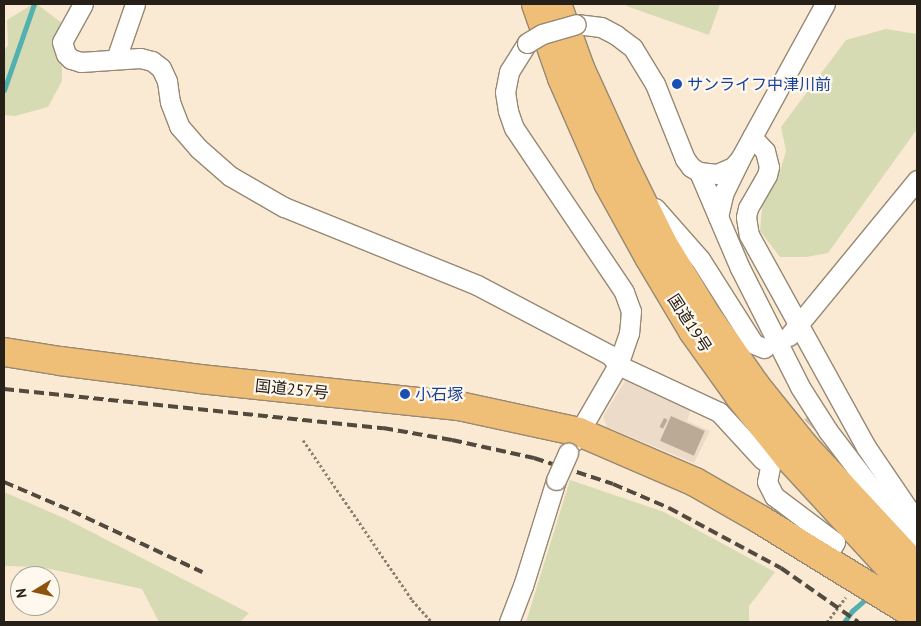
<!DOCTYPE html>
<html>
<head>
<meta charset="utf-8">
<style>
  body { margin:0 }
  #map { position:relative; width:921px; height:626px; overflow:hidden; background:#faead3; font-family:"PT Sans","Noto Sans JP",sans-serif }
  div>[style] { position:absolute }
  .commercial>* { inset:0; background:#ecdbc9 }
  .green>* { inset:0; background:#d6dbb3 }
  .stream>* { height:5px; margin:-2.5px; padding:0 2.5px; transform-origin:2.5px; border-radius:2.5px; background:#52b0b1 }
  .building>* { inset:0; background:#bbab96; transform-origin:0 0 }
  .minor-tunnel>* { height:19px; margin-top:-9.5px; transform-origin:0; background:repeating-linear-gradient(90deg,#d0c2ae 0 19px,transparent 0 28px) }
  .path>* { height:3px; margin-top:-1.5px; transform-origin:0; background:repeating-linear-gradient(90deg,#8c8172 0 2.5px,transparent 0 5px) }
  .roads { filter:drop-shadow(1px 0 #978873) drop-shadow(-1px 0 #978873) drop-shadow(0 1px #978873) drop-shadow(0 -1px #978873) }
  .minor>* { height:19px; margin:-9.5px; padding:0 9.5px; transform-origin:9.5px; border-radius:9.5px; background:#fff }
  .highway>* { height:28px; margin:-14px; padding:0 14px; transform-origin:14px; border-radius:14px; background:#efbe77 }
  .rail>* { height:4px; margin-top:-2px; transform-origin:0; background:repeating-linear-gradient(90deg,#524a3f 0 10px,transparent 0 15px) }
  .bridges { filter:drop-shadow(1px 0 #978873) drop-shadow(-1px 0 #978873) drop-shadow(0 1px #978873) drop-shadow(0 -1px #978873) }
  .minor-bridge>* { height:19px; margin:-9.5px; padding:0 9.5px; transform-origin:9.5px; border-radius:9.5px; background:#fff }
  .dots>* { width:14px; height:14px; translate:-50% -50%; box-sizing:border-box; border:2px solid #fff8ef; border-radius:50% }
  span { translate:-50% -50%; white-space:nowrap; text-align:center; line-height:1.15; -webkit-text-stroke:4.5px #fff8ef; paint-order:stroke }
  .transit-label { font-size:16px; color:#164399 }
  .left { translate:0 -50%; text-align:left }
  .street-label { font-size:16px; color:#262018 }
  .frame { position:absolute; inset:0; border:5px solid #262018; pointer-events:none }
  .north { position:absolute; left:10px; top:566px; width:50px; height:50px; box-sizing:border-box; background:#fff8ef; border:1px solid #a8a299; border-radius:50%; rotate:261deg; font-size:14px; font-weight:700; line-height:20px; text-align:center; color:#262018 }
  .north::after { content:''; display:block; margin:auto; width:18px; height:22px; background:#8d530d; clip-path:polygon(50% 0,100% 100%,50% 72%,0 100%) }
</style>
</head>
<body>
<div id="map">
  <div class="commercial">
    <i style="clip-path:polygon(628px 376px,692px 407px,687px 421px,710px 431px,694px 463px,607px 427px,603px 417px)"></i>
  </div>
  <div class="green">
    <i style="clip-path:polygon(33px 4px,37px 4px,63px 24px,56px 47px,62px 65px,62px 81px,48px 107px,15px 116px,4px 115px,4px 51px,8px 45px,7px 20px)"></i>
    <i style="clip-path:polygon(624px 4px,720px 4px,709px 35px,629px 7px)"></i>
    <i style="clip-path:polygon(886px 29px,917px 34px,917px 129px,828px 253px,806px 257px,780px 257px,760px 231px,763px 197px,780px 171px,786px 151px,781px 127px,846px 40px)"></i>
    <i style="clip-path:polygon(570px 480px,664px 512px,775px 572px,749px 606px,749px 622px,526px 622px)"></i>
    <i style="clip-path:polygon(4px 492px,66px 519px,249px 613px,240px 622px,159px 622px,142px 589px,41px 567px,4px 566px)"></i>
  </div>
  <div class="stream">
    <i style="left:4px;top:90px;width:91px;rotate:-70.8deg"></i>
    <i style="left:844px;top:622px;width:14px;rotate:-54deg"></i>
    <i style="left:852px;top:611px;width:18px;rotate:-41deg"></i>
  </div>
  <div class="building">
    <i style="left:671px;top:416px;width:37px;height:27px;rotate:24deg"></i>
    <i style="left:664px;top:418px;width:4px;height:10px;rotate:27deg"></i>
  </div>
  <div class="minor-tunnel">
    <i style="left:791px;top:446px;width:55px;rotate:-45deg"></i>
  </div>
  <div class="path">
    <i style="left:303px;top:440px;width:194px;rotate:55.7deg"></i>
    <i style="left:412px;top:600px;width:30px;rotate:48deg"></i>
    <i style="left:827px;top:622px;width:31px;rotate:-53deg"></i>
  </div>
  <div class="roads">
    <div class="minor">
      <i style="left:83px;top:4px;width:43px;rotate:118.9deg"></i>
      <i style="left:62px;top:42px;width:13px;rotate:72deg"></i>
      <i style="left:66px;top:54px;width:7px;rotate:45deg"></i>
      <i style="left:71px;top:59px;width:10px;rotate:17deg"></i>
      <i style="left:81px;top:62px;width:59px;rotate:-3.9deg"></i>
      <i style="left:140px;top:58px;width:12px;rotate:14deg"></i>
      <i style="left:152px;top:61px;width:11px;rotate:38deg"></i>
      <i style="left:161px;top:68px;width:14px;rotate:65deg"></i>
      <i style="left:167px;top:81px;width:21px;rotate:82deg"></i>
      <i style="left:170px;top:102px;width:26px;rotate:69deg"></i>
      <i style="left:179px;top:126px;width:29px;rotate:49deg"></i>
      <i style="left:198px;top:148px;width:43px;rotate:41.2deg"></i>
      <i style="left:230px;top:176px;width:62px;rotate:29.9deg"></i>
      <i style="left:284px;top:207px;width:208px;rotate:22deg"></i>
      <i style="left:477px;top:285px;width:150px;rotate:27.8deg"></i>
      <i style="left:610px;top:355px;width:13px;rotate:51deg"></i>
      <i style="left:618px;top:365px;width:111px;rotate:25deg"></i>
      <i style="left:719px;top:412px;width:65px;rotate:47.5deg"></i>
      <i style="left:576px;top:24px;width:25px;rotate:7deg"></i>
      <i style="left:601px;top:27px;width:17px;rotate:28deg"></i>
      <i style="left:616px;top:35px;width:21px;rotate:37deg"></i>
      <i style="left:633px;top:48px;width:42px;rotate:58.6deg"></i>
      <i style="left:655px;top:84px;width:81px;rotate:68.2deg"></i>
      <i style="left:685px;top:159px;width:10px;rotate:53deg"></i>
      <i style="left:691px;top:167px;width:9px;rotate:32deg"></i>
      <i style="left:699px;top:172px;width:18px;rotate:6deg"></i>
      <i style="left:717px;top:174px;width:17px;rotate:-24deg"></i>
      <i style="left:733px;top:167px;width:11px;rotate:-49deg"></i>
      <i style="left:527px;top:43px;width:34px;rotate:122deg"></i>
      <i style="left:509px;top:72px;width:20px;rotate:101deg"></i>
      <i style="left:505px;top:92px;width:19px;rotate:81deg"></i>
      <i style="left:508px;top:111px;width:18px;rotate:71deg"></i>
      <i style="left:514px;top:128px;width:197px;rotate:56.1deg"></i>
      <i style="left:624px;top:292px;width:20px;rotate:70deg"></i>
      <i style="left:631px;top:311px;width:22px;rotate:95deg"></i>
      <i style="left:629px;top:333px;width:34px;rotate:109deg"></i>
      <i style="left:618px;top:365px;width:88px;rotate:120.1deg"></i>
      <i style="left:116px;top:59px;width:58px;rotate:-70.9deg"></i>
      <i style="left:752px;top:137px;width:19px;rotate:47deg"></i>
      <i style="left:765px;top:151px;width:16px;rotate:76deg"></i>
      <i style="left:769px;top:167px;width:8px;rotate:104deg"></i>
      <i style="left:767px;top:175px;width:38px;rotate:120deg"></i>
      <i style="left:748px;top:208px;width:9px;rotate:103deg"></i>
      <i style="left:746px;top:217px;width:18px;rotate:81deg"></i>
      <i style="left:749px;top:235px;width:242px;rotate:61.1deg"></i>
      <i style="left:866px;top:447px;width:91px;rotate:55.8deg"></i>
      <i style="left:699px;top:172px;width:104px;rotate:66.9deg"></i>
      <i style="left:740px;top:268px;width:133px;rotate:63.2deg"></i>
      <i style="left:800px;top:387px;width:52px;rotate:57.5deg"></i>
      <i style="left:828px;top:431px;width:147px;rotate:52.7deg"></i>
      <i style="left:655px;top:208px;width:68px;rotate:48.6deg"></i>
      <i style="left:700px;top:259px;width:101px;rotate:57.6deg"></i>
      <i style="left:754px;top:344px;width:11px;rotate:22deg"></i>
      <i style="left:718px;top:217px;width:26px;rotate:-77deg"></i>
      <i style="left:724px;top:192px;width:37px;rotate:-64deg"></i>
      <i style="left:740px;top:159px;width:177px;rotate:-61.3deg"></i>
      <i style="left:789px;top:336px;width:202px;rotate:-50.6deg"></i>
      <i style="left:770px;top:467px;width:15px;rotate:101deg"></i>
      <i style="left:767px;top:482px;width:16px;rotate:63deg"></i>
      <i style="left:774px;top:496px;width:76px;rotate:37deg"></i>
      <i style="left:835px;top:542px;width:20px;rotate:120deg"></i>
      <i style="left:509px;top:622px;width:39px;rotate:-69deg"></i>
      <i style="left:523px;top:586px;width:111px;rotate:-72.7deg"></i>
    </div>
    <div class="highway">
      <i style="left:536px;top:4px;width:78px;rotate:70.6deg"></i>
      <i style="left:562px;top:78px;width:115px;rotate:66.3deg"></i>
      <i style="left:608px;top:183px;width:85px;rotate:61deg"></i>
      <i style="left:649px;top:257px;width:86px;rotate:59.3deg"></i>
      <i style="left:693px;top:331px;width:81px;rotate:54.5deg"></i>
      <i style="left:740px;top:397px;width:77px;rotate:51.3deg"></i>
      <i style="left:788px;top:457px;width:190px;rotate:47.3deg"></i>
      <i style="left:557px;top:4px;width:68px;rotate:70.2deg"></i>
      <i style="left:580px;top:68px;width:113px;rotate:65.5deg"></i>
      <i style="left:627px;top:171px;width:81px;rotate:63.7deg"></i>
      <i style="left:663px;top:244px;width:84px;rotate:58.6deg"></i>
      <i style="left:707px;top:316px;width:85px;rotate:55deg"></i>
      <i style="left:756px;top:386px;width:78px;rotate:51.2deg"></i>
      <i style="left:805px;top:447px;width:165px;rotate:47.2deg"></i>
      <i style="left:4px;top:352px;width:57px;rotate:9.1deg"></i>
      <i style="left:60px;top:361px;width:141px;rotate:7.3deg"></i>
      <i style="left:200px;top:379px;width:260px;rotate:6deg"></i>
      <i style="left:459px;top:406px;width:123px;rotate:12.2deg"></i>
      <i style="left:579px;top:432px;width:126px;rotate:23.3deg"></i>
      <i style="left:695px;top:482px;width:76px;rotate:29.9deg"></i>
      <i style="left:761px;top:520px;width:183px;rotate:31.6deg"></i>
    </div>
  </div>
  <div class="rail">
    <i style="left:4px;top:389px;width:381px;rotate:5.9deg"></i>
    <i style="left:383px;top:428px;width:70px;rotate:9.9deg"></i>
    <i style="left:452px;top:440px;width:84px;rotate:12.4deg"></i>
    <i style="left:534px;top:458px;width:83px;rotate:18.2deg"></i>
    <i style="left:613px;top:484px;width:61px;rotate:23.2deg"></i>
    <i style="left:669px;top:508px;width:127px;rotate:28.2deg"></i>
    <i style="left:781px;top:568px;width:94px;rotate:35deg"></i>
    <i style="left:4px;top:482px;width:74px;rotate:23.1deg"></i>
    <i style="left:72px;top:511px;width:144px;rotate:25.1deg"></i>
  </div>
  <div class="bridges">
    <div class="minor-bridge">
      <i style="left:527px;top:43px;width:17px;rotate:-31deg"></i>
      <i style="left:542px;top:34px;width:35px;rotate:-16deg"></i>
      <i style="left:556px;top:480px;width:30px;rotate:-66deg"></i>
    </div>
  </div>
  <div class="dots">
    <i style="left:677px;top:84px;background:#1a4fb4"></i>
    <i style="left:405px;top:394px;background:#1a4fb4"></i>
  </div>
  <div class="transit-label">
    <span class="left" style="left:687px;top:84px">サンライフ中津川前</span>
    <span class="left" style="left:415px;top:394px">小石塚</span>
  </div>
  <div class="street-label">
    <span style="left:690px;top:323px;rotate:57deg">国道19号</span>
    <span style="left:292px;top:389px;rotate:6deg">国道257号</span>
  </div>
  <div class="frame"></div>
  <div class="north">N</div>
</div>
</body>
</html>
